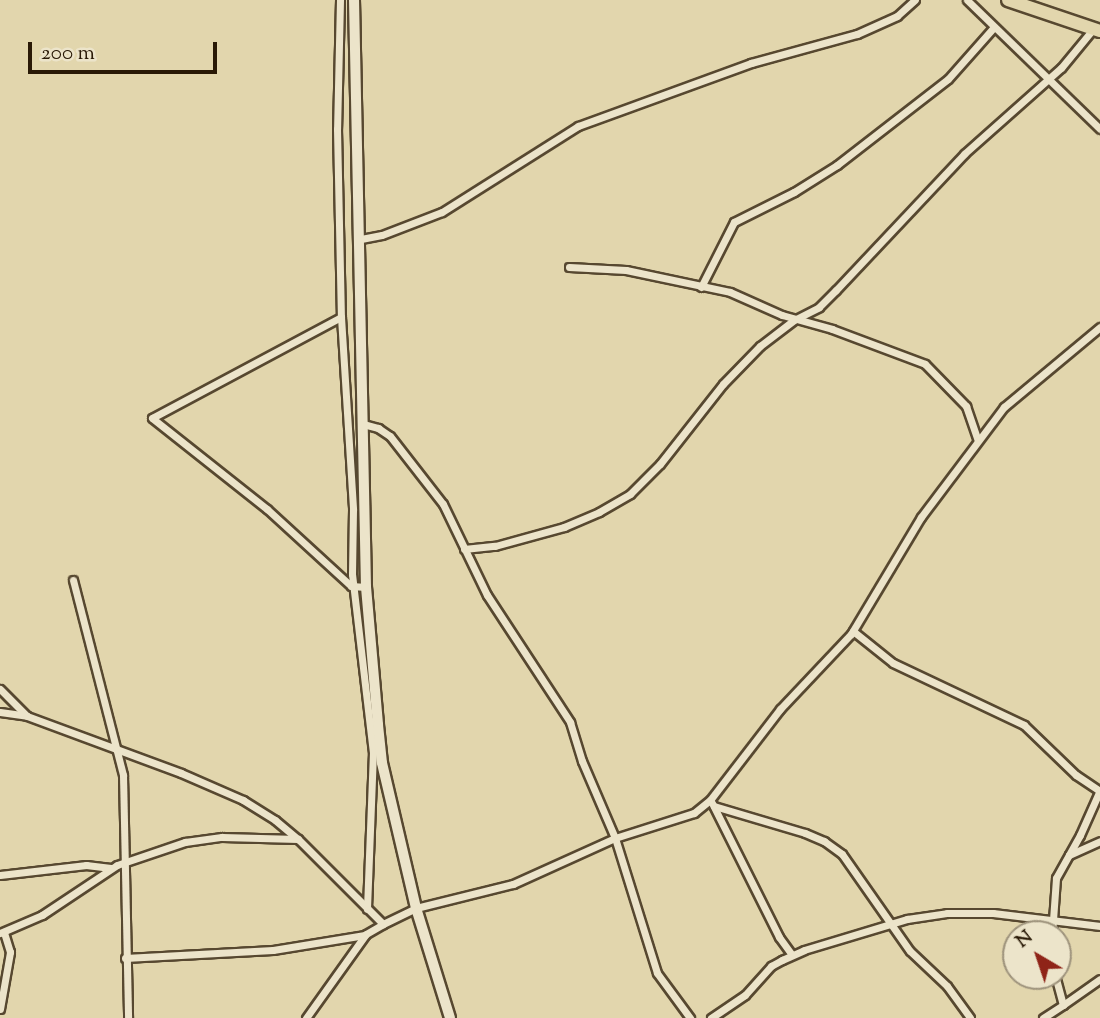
<!DOCTYPE html>
<html>
<head>
<meta charset="utf-8">
<style>
  body { margin:0 }
  #map { position:relative; width:1100px; height:1018px; overflow:hidden; background:#e2d6ad; font-family:"Sorts Mill Goudy",serif }
  div>[style] { position:absolute }
  .roads { filter:drop-shadow(2px 0 #574830) drop-shadow(-2px 0 #574830) drop-shadow(0 2px #574830) drop-shadow(0 -2px #574830) }
  .street>* { height:7px; margin:-3.5px; padding:0 3.5px; transform-origin:3.5px; border-radius:3.5px; background:#ece4ca }
  .secondary>* { height:10px; margin:-5px; padding:0 5px; transform-origin:5px; border-radius:5px; background:#ece4ca }
  .primary>* { height:12px; margin:-6px; padding:0 6px; transform-origin:6px; border-radius:6px; background:#e2d6ad }
  span { translate:-50% -50%; white-space:nowrap; text-align:center; line-height:1.15; -webkit-text-stroke:7px #ece4ca; paint-order:stroke }
  .north { position:absolute; left:1002px; top:920px; width:70px; height:70px; box-sizing:border-box; background:#ece4ca; border:2px solid #9e937c; border-radius:50%; rotate:321deg; font-size:19px; font-weight:700; line-height:28px; text-align:center; color:#291906 }
  .north::after { content:''; display:block; margin:auto; width:24px; height:32px; background:#8f2418; clip-path:polygon(50% 0,100% 100%,50% 72%,0 100%) }
  .scale { position:absolute; left:28px; top:42px; width:189px; height:32px; box-sizing:border-box; border:4px solid #291906; border-top:0; padding-left:9px; font-size:21px; line-height:24px; white-space:nowrap; color:#291906; -webkit-text-stroke:5px #ece4ca; paint-order:stroke }
</style>
</head>
<body>
<div id="map">
  <div class="roads">
    <div class="street">
      <i style="left:340px;top:0;width:129px;rotate:91.3deg"></i>
      <i style="left:337px;top:129px;width:188px;rotate:88.8deg"></i>
      <i style="left:341px;top:317px;width:193px;rotate:86.4deg"></i>
      <i style="left:353px;top:510px;width:64px;rotate:90.9deg"></i>
      <i style="left:352px;top:574px;width:179px;rotate:83.3deg"></i>
      <i style="left:373px;top:752px;width:157px;rotate:92.2deg"></i>
      <i style="left:967px;top:0;width:185px;rotate:44.1deg"></i>
      <i style="left:361px;top:239px;width:21px;rotate:-11deg"></i>
      <i style="left:382px;top:235px;width:64px;rotate:-21deg"></i>
      <i style="left:442px;top:212px;width:161px;rotate:-32.3deg"></i>
      <i style="left:578px;top:126px;width:184px;rotate:-20deg"></i>
      <i style="left:751px;top:63px;width:110px;rotate:-15.3deg"></i>
      <i style="left:857px;top:34px;width:44px;rotate:-24.2deg"></i>
      <i style="left:897px;top:16px;width:24px;rotate:-42deg"></i>
      <i style="left:569px;top:267px;width:57px;rotate:3deg"></i>
      <i style="left:626px;top:270px;width:106px;rotate:11.9deg"></i>
      <i style="left:730px;top:292px;width:57px;rotate:23.9deg"></i>
      <i style="left:782px;top:315px;width:52px;rotate:15.6deg"></i>
      <i style="left:832px;top:329px;width:99px;rotate:20.6deg"></i>
      <i style="left:925px;top:364px;width:59px;rotate:45.7deg"></i>
      <i style="left:966px;top:406px;width:36px;rotate:71deg"></i>
      <i style="left:701px;top:287px;width:73px;rotate:-63.1deg"></i>
      <i style="left:734px;top:222px;width:67px;rotate:-26.6deg"></i>
      <i style="left:794px;top:192px;width:51px;rotate:-32.1deg"></i>
      <i style="left:837px;top:165px;width:140px;rotate:-37.8deg"></i>
      <i style="left:948px;top:79px;width:69px;rotate:-48.5deg"></i>
      <i style="left:341px;top:317px;width:214px;rotate:151.9deg"></i>
      <i style="left:152px;top:418px;width:147px;rotate:38.4deg"></i>
      <i style="left:267px;top:509px;width:114px;rotate:42.5deg"></i>
      <i style="left:351px;top:586px;width:15px;rotate:4deg"></i>
      <i style="left:363px;top:424px;width:16px;rotate:15deg"></i>
      <i style="left:378px;top:428px;width:14px;rotate:34deg"></i>
      <i style="left:390px;top:436px;width:86px;rotate:52.1deg"></i>
      <i style="left:443px;top:504px;width:101px;rotate:64.2deg"></i>
      <i style="left:487px;top:595px;width:152px;rotate:56.8deg"></i>
      <i style="left:570px;top:722px;width:41px;rotate:72.9deg"></i>
      <i style="left:582px;top:761px;width:84px;rotate:66.8deg"></i>
      <i style="left:615px;top:838px;width:141px;rotate:72.7deg"></i>
      <i style="left:657px;top:973px;width:56px;rotate:53.7deg"></i>
      <i style="left:464px;top:549px;width:31px;rotate:-6deg"></i>
      <i style="left:495px;top:546px;width:72px;rotate:-15.4deg"></i>
      <i style="left:564px;top:527px;width:38px;rotate:-23deg"></i>
      <i style="left:599px;top:512px;width:36px;rotate:-30deg"></i>
      <i style="left:630px;top:494px;width:42px;rotate:-45deg"></i>
      <i style="left:660px;top:464px;width:102px;rotate:-51.8deg"></i>
      <i style="left:723px;top:384px;width:53px;rotate:-45.8deg"></i>
      <i style="left:760px;top:346px;width:43px;rotate:-37.4deg"></i>
      <i style="left:794px;top:320px;width:28px;rotate:-27deg"></i>
      <i style="left:819px;top:307px;width:24px;rotate:-45deg"></i>
      <i style="left:836px;top:290px;width:187px;rotate:-46.7deg"></i>
      <i style="left:964px;top:154px;width:130px;rotate:-41.6deg"></i>
      <i style="left:1061px;top:68px;width:52px;rotate:-50.5deg"></i>
      <i style="left:73px;top:580px;width:201px;rotate:75.6deg"></i>
      <i style="left:123px;top:775px;width:243px;rotate:88.8deg"></i>
      <i style="left:853px;top:631px;width:51px;rotate:38.7deg"></i>
      <i style="left:893px;top:663px;width:145px;rotate:25.3deg"></i>
      <i style="left:1024px;top:725px;width:72px;rotate:43.9deg"></i>
      <i style="left:1076px;top:775px;width:29px;rotate:34deg"></i>
      <i style="left:0;top:689px;width:37px;rotate:45deg"></i>
      <i style="left:0;top:712px;width:27px;rotate:8deg"></i>
      <i style="left:27px;top:716px;width:164px;rotate:20.3deg"></i>
      <i style="left:181px;top:773px;width:68px;rotate:23.5deg"></i>
      <i style="left:243px;top:800px;width:38px;rotate:32deg"></i>
      <i style="left:275px;top:820px;width:30px;rotate:40deg"></i>
      <i style="left:298px;top:839px;width:120px;rotate:45deg"></i>
      <i style="left:712px;top:803px;width:150px;rotate:63.4deg"></i>
      <i style="left:779px;top:937px;width:22px;rotate:54deg"></i>
      <i style="left:714px;top:806px;width:95px;rotate:16.5deg"></i>
      <i style="left:805px;top:833px;width:21px;rotate:23deg"></i>
      <i style="left:824px;top:841px;width:22px;rotate:36deg"></i>
      <i style="left:842px;top:854px;width:118px;rotate:55deg"></i>
      <i style="left:910px;top:951px;width:51px;rotate:43.4deg"></i>
      <i style="left:947px;top:986px;width:39px;rotate:54deg"></i>
      <i style="left:1069px;top:855px;width:34px;rotate:-24deg"></i>
      <i style="left:0;top:875px;width:87px;rotate:-6.6deg"></i>
      <i style="left:86px;top:865px;width:25px;rotate:7deg"></i>
      <i style="left:0;top:933px;width:46px;rotate:-23.2deg"></i>
      <i style="left:42px;top:915px;width:90px;rotate:-33.7deg"></i>
      <i style="left:117px;top:865px;width:72px;rotate:-18.7deg"></i>
      <i style="left:185px;top:842px;width:37px;rotate:-8deg"></i>
      <i style="left:222px;top:837px;width:76px;rotate:1.5deg"></i>
      <i style="left:1052px;top:934px;width:56px;rotate:-85.9deg"></i>
      <i style="left:1056px;top:878px;width:49px;rotate:-60.8deg"></i>
      <i style="left:1080px;top:835px;width:49px;rotate:-66deg"></i>
      <i style="left:125px;top:958px;width:148px;rotate:-3.1deg"></i>
      <i style="left:273px;top:950px;width:93px;rotate:-9.3deg"></i>
      <i style="left:1063px;top:1005px;width:45px;rotate:-35.1deg"></i>
      <i style="left:0;top:1009px;width:58px;rotate:-80deg"></i>
      <i style="left:10px;top:952px;width:21px;rotate:-107deg"></i>
      <i style="left:306px;top:1018px;width:103px;rotate:-54.5deg"></i>
      <i style="left:366px;top:934px;width:20px;rotate:-30deg"></i>
      <i style="left:383px;top:924px;width:37px;rotate:-26deg"></i>
      <i style="left:416px;top:908px;width:100px;rotate:-13.9deg"></i>
      <i style="left:513px;top:884px;width:112px;rotate:-24.3deg"></i>
      <i style="left:615px;top:838px;width:83px;rotate:-17.6deg"></i>
      <i style="left:694px;top:813px;width:21px;rotate:-39deg"></i>
      <i style="left:710px;top:800px;width:115px;rotate:-52.4deg"></i>
      <i style="left:780px;top:709px;width:103px;rotate:-46.6deg"></i>
      <i style="left:851px;top:634px;width:136px;rotate:-59.1deg"></i>
      <i style="left:921px;top:517px;width:138px;rotate:-53deg"></i>
      <i style="left:1004px;top:407px;width:125px;rotate:-39.8deg"></i>
      <i style="left:711px;top:1018px;width:41px;rotate:-34.1deg"></i>
      <i style="left:745px;top:995px;width:39px;rotate:-48deg"></i>
      <i style="left:771px;top:966px;width:13px;rotate:-29deg"></i>
      <i style="left:782px;top:960px;width:24px;rotate:-24deg"></i>
      <i style="left:804px;top:950px;width:108px;rotate:-16.8deg"></i>
      <i style="left:907px;top:919px;width:40px;rotate:-8.5deg"></i>
      <i style="left:947px;top:913px;width:46px"></i>
      <i style="left:993px;top:913px;width:108px;rotate:6.9deg"></i>
      <i style="left:1043px;top:1018px;width:24px;rotate:-33deg"></i>
      <i style="left:1063px;top:1005px;width:30px;rotate:-105deg"></i>
    </div>
    <div class="secondary">
      <i style="left:354px;top:0;width:587px;rotate:88.83deg"></i>
      <i style="left:366px;top:587px;width:139px;rotate:85deg"></i>
      <i style="left:378px;top:725px;width:38px;rotate:84deg"></i>
      <i style="left:382px;top:763px;width:149px;rotate:76.8deg"></i>
      <i style="left:416px;top:908px;width:115px;rotate:72.8deg"></i>
    </div>
    <div class="primary">
      <i style="left:1008px;top:0;width:97px;rotate:18.6deg"></i>
    </div>
  </div>
  <div class="north">N</div>
  <div class="scale">200 m</div>
</div>
</body>
</html>
